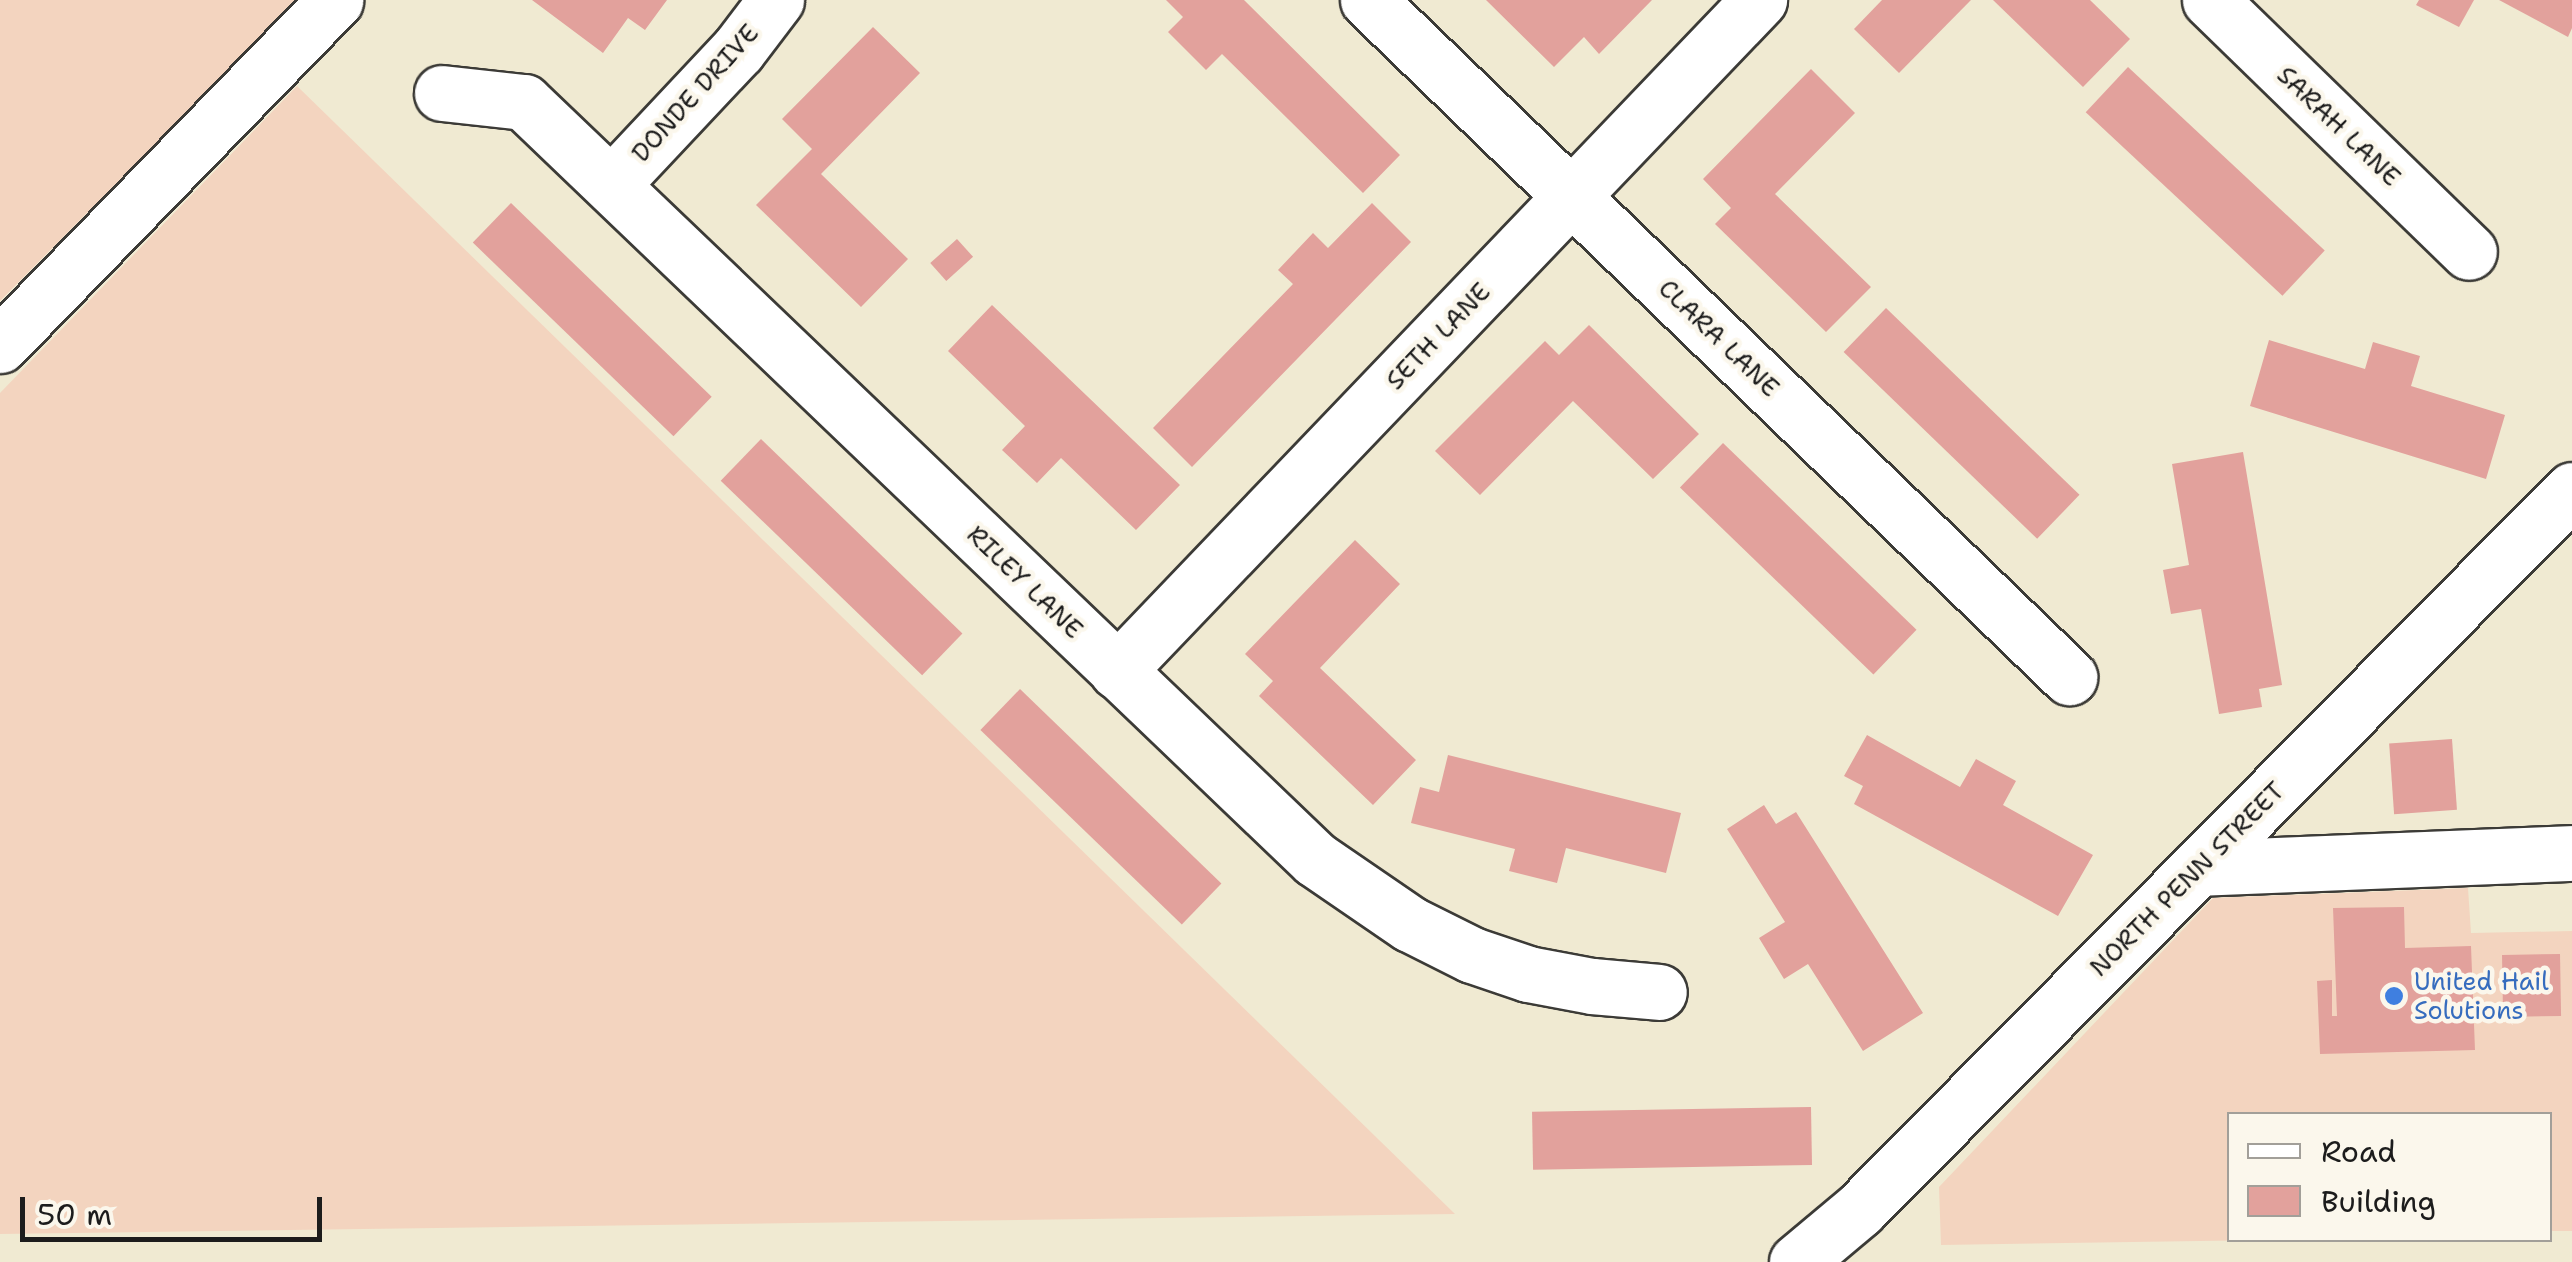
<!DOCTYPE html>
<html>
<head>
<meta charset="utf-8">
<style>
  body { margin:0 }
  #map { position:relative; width:2572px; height:1262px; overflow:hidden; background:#f0ead2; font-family:"Shantell Sans",sans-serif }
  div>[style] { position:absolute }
  .built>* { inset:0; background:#f3d4bf }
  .building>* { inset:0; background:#e2a19c; transform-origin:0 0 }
  .roads { filter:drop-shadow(2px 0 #3c3b37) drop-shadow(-2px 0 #3c3b37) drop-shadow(0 2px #3c3b37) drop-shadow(0 -2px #3c3b37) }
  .minor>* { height:55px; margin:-27.5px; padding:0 27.5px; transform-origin:27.5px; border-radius:27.5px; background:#fff }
  .dots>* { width:28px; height:28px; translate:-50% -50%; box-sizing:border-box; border:5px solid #fbf7ec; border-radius:50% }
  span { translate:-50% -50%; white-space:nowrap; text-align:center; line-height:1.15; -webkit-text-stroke:9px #fbf7ec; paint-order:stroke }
  .street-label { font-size:25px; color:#1c1c1c }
  .shop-label { font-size:25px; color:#366cbe }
  .left { translate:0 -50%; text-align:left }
  .legend { position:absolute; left:2227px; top:1112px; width:325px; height:130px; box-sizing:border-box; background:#fbf7ec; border:2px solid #a29f99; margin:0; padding:12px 18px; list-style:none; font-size:30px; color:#1c1c1c }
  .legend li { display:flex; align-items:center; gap:20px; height:50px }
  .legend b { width:50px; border:2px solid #a29f99 }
  .scale { position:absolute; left:20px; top:1197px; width:302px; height:45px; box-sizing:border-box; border:5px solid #1c1c1c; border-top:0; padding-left:12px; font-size:30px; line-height:35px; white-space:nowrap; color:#1c1c1c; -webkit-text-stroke:8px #fbf7ec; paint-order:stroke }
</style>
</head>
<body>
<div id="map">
  <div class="built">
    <i style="clip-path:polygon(0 0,297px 0,0 301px)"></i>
    <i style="clip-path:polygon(297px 86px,1455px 1214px,0 1234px,0 393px)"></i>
    <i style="clip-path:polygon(2468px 888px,2471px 933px,2572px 931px,2572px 1231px,2550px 1231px,2550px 1114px,2230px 1114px,2230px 1240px,2267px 1240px,1941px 1245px,1939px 1187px,2213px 898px)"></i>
  </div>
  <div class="building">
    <i style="clip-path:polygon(532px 0,667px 0,645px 30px,628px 18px,603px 53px)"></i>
    <i style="clip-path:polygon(1166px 0,1244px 0,1400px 155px,1363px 193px,1222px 54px,1206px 70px,1168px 32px,1183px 17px)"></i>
    <i style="clip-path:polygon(1486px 0,1652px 0,1599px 54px,1584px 37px,1554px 67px)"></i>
    <i style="clip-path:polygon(1882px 0,1971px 0,1899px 73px,1854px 29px)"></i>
    <i style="clip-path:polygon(1993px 0,2090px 0,2130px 39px,2083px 87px)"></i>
    <i style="clip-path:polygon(2419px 0,2474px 0,2459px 27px,2416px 5px)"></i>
    <i style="clip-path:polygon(2499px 0,2572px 0,2572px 28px,2568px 37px)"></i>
    <i style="clip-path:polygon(873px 27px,920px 73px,821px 174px,908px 259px,861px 307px,756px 205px,812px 149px,782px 119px)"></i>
    <i style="left:2128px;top:67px;width:269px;height:62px;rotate:43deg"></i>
    <i style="clip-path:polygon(1811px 69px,1855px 113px,1775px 194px,1871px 287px,1826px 332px,1715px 224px,1731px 208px,1703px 179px)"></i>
    <i style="left:511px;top:203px;width:279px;height:55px;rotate:44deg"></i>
    <i style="clip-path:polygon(1372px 203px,1411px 242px,1192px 467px,1153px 428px,1293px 284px,1278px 270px,1313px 233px,1328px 248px)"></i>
    <i style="left:957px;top:239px;width:24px;height:36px;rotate:48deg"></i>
    <i style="clip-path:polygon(992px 305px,1180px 485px,1136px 530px,1061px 458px,1037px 483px,1002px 450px,1025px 426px,948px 351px)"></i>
    <i style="left:1886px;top:308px;width:269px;height:61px;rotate:44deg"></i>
    <i style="clip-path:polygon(1589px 325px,1699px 434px,1653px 479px,1573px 401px,1480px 495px,1435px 451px,1545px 341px,1559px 355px)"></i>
    <i style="clip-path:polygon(2269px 340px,2365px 369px,2373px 342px,2420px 356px,2411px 386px,2505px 415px,2486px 479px,2250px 406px)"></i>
    <i style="left:761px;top:439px;width:280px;height:58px;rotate:44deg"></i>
    <i style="left:1723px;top:443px;width:269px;height:62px;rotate:44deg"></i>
    <i style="clip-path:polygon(2243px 452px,2282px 685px,2259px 689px,2262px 707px,2219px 714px,2201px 609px,2171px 614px,2163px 570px,2189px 565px,2172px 464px)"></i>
    <i style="clip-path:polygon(1355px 540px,1400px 584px,1320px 668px,1416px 760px,1373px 805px,1259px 696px,1273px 681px,1245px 654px)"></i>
    <i style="left:1020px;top:689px;width:280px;height:57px;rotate:44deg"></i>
    <i style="clip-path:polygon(1867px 735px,1960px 787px,1976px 759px,2016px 781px,2003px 805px,2093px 855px,2058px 916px,1854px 804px,1863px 786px,1844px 776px)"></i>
    <i style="left:2452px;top:739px;width:71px;height:63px;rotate:86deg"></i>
    <i style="clip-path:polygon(1448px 755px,1681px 813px,1666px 873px,1566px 848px,1557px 883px,1509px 871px,1515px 849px,1411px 823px,1420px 787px,1439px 792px)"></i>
    <i style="clip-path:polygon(1764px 805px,1776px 824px,1796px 812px,1923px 1013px,1863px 1051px,1808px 964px,1784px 979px,1759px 938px,1785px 922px,1727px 829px)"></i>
    <i style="clip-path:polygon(2404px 907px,2405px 948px,2471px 946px,2475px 1050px,2320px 1054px,2317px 981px,2332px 980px,2332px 1016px,2337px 1016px,2333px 908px)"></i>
    <i style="left:2560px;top:954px;width:62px;height:58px;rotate:89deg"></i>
    <i style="left:1811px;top:1107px;width:58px;height:279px;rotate:89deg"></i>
  </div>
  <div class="roads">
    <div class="minor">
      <i style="left:1368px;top:0;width:975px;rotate:44deg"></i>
      <i style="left:2210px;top:0;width:361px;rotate:44.2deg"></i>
      <i style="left:442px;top:93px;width:82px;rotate:6.3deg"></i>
      <i style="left:524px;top:102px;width:1095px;rotate:43.74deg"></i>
      <i style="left:1315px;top:859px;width:115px;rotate:34.4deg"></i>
      <i style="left:1410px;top:924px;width:69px;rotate:26.6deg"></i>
      <i style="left:1472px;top:955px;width:59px;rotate:18.7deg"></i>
      <i style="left:1528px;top:974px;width:65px;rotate:10.6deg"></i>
      <i style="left:1592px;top:986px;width:67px;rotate:5.1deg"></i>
      <i style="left:612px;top:184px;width:184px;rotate:-46.8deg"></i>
      <i style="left:738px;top:50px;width:63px;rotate:-52.8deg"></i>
      <i style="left:0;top:345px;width:481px;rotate:-45.8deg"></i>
      <i style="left:1117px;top:671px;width:929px;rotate:-46.27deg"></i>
      <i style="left:2198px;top:868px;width:374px;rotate:-2.3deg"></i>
      <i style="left:1797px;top:1262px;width:81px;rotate:-40deg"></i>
      <i style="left:1859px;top:1210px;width:1013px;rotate:-45.28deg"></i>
    </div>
  </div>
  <div class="dots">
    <i style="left:2394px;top:996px;background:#3f7fe0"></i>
  </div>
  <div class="street-label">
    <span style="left:695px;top:93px;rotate:-48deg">DONDE DRIVE</span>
    <span style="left:2339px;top:126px;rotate:44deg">SARAH LANE</span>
    <span style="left:1438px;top:336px;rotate:-46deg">SETH LANE</span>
    <span style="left:1719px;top:338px;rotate:44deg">CLARA LANE</span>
    <span style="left:1025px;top:582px;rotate:44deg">RILEY LANE</span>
    <span style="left:2187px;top:879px;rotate:-45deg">NORTH PENN STREET</span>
  </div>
  <div class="shop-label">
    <span class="left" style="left:2414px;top:996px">United Hail<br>Solutions</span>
  </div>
  <ul class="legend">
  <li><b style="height:12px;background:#fff"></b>Road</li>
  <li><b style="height:28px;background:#e2a19c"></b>Building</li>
  </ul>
  <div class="scale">50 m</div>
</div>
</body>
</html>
